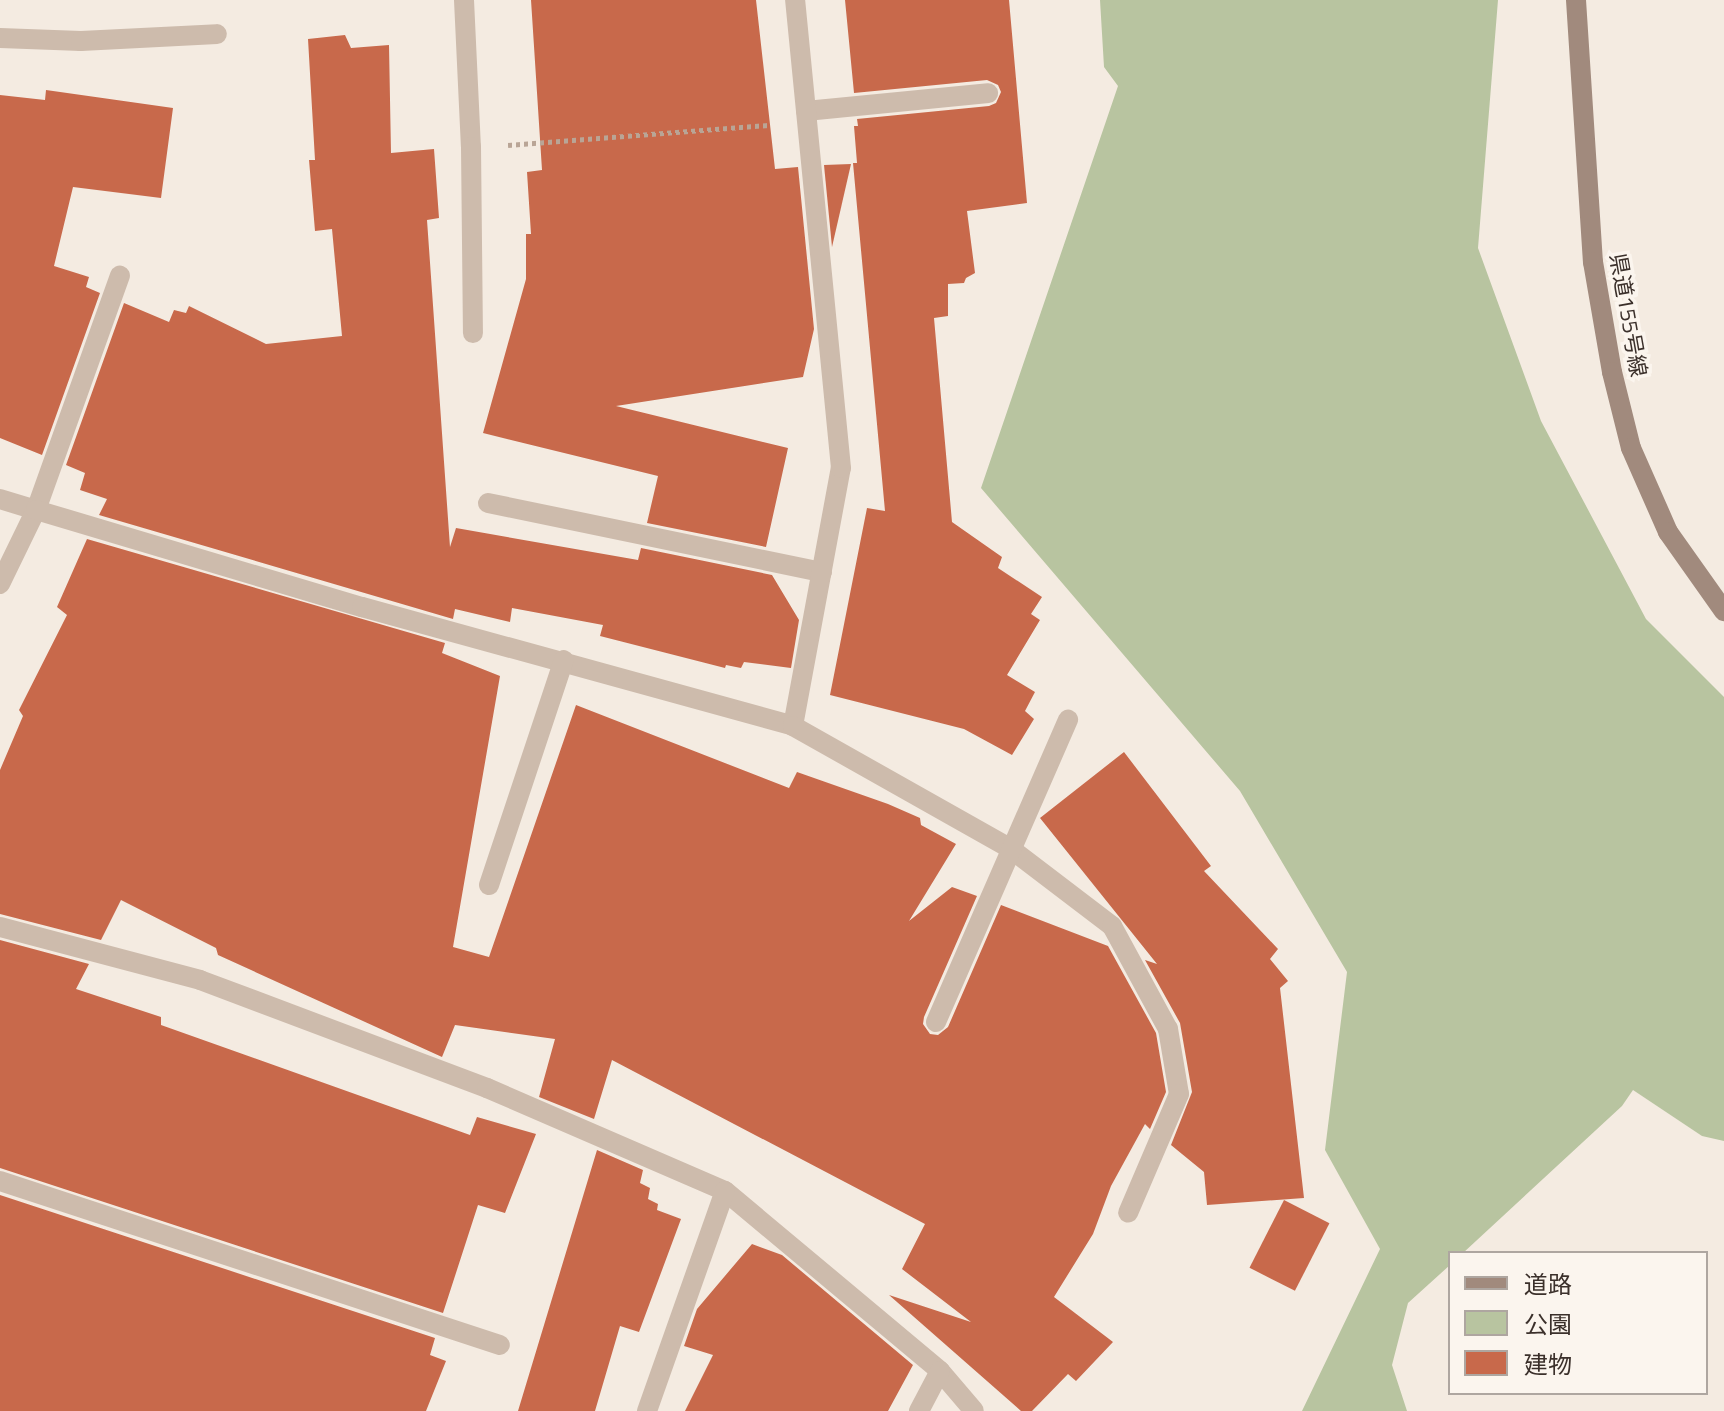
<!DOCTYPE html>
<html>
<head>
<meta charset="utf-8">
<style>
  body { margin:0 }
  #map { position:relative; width:1724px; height:1411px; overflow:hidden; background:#f4ebe1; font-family:"Titillium Web","Noto Sans JP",sans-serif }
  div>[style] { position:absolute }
  .green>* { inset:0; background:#b8c4a0 }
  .building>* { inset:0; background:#c8694b; transform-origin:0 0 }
  .path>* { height:5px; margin-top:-2.5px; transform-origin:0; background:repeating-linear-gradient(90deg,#b9a596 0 4px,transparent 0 8px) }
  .street>* { height:20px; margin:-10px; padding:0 10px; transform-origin:10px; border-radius:10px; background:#cdbbac }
  .secondary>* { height:20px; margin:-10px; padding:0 10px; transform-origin:10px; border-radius:10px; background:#a18a7d }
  span { translate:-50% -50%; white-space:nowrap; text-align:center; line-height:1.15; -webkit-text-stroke:7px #fbf5ee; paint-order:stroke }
  .street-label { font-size:22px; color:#3b302b }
  .legend { position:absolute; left:1448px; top:1251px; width:260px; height:144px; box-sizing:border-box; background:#fbf5ee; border:2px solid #aea6a0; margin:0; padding:10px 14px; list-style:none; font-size:24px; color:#3b302b }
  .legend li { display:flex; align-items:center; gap:16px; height:40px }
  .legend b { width:40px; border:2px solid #aea6a0 }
</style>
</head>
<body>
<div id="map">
  <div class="green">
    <i style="clip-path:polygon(1100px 0,1498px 0,1478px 248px,1541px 421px,1646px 619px,1724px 697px,1724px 1141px,1702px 1136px,1633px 1090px,1622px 1106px,1463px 1253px,1450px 1253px,1450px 1265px,1408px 1303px,1392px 1365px,1407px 1411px,1302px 1411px,1380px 1249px,1325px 1150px,1347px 972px,1240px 791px,981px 488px,1118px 86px,1104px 67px)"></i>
  </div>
  <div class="building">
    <i style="clip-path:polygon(531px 0,756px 0,775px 169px,798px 167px,814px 329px,803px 377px,616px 406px,788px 448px,766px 547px,647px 523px,658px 476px,483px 433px,526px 279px,526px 234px,531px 234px,527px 172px,542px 170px)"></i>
    <i style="clip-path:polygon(845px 0,1009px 0,1027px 203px,967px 211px,975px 273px,966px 278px,964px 283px,948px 284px,948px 316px,934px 318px,952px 522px,1002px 557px,998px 568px,1042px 597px,1031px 614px,1040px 620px,1007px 675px,1035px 692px,1025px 711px,1034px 719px,1012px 755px,964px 729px,830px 695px,867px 508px,885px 511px,853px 163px,857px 163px,854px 126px,858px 126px,857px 119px,989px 106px,996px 103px,1001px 92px,998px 85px,987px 80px,854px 93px)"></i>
    <i style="clip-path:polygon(345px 35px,351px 48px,389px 45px,391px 153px,434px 149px,439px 218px,427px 220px,450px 547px,456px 528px,638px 560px,641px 548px,772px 575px,799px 620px,791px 668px,744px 662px,741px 668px,726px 665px,725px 668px,600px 636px,603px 625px,512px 608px,510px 622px,455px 609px,453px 619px,99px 515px,107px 499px,80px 490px,85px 473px,66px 465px,124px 303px,169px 322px,174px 310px,186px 313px,189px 306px,266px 344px,342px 336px,332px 229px,315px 231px,309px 160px,315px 160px,308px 39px)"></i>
    <i style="clip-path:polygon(46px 90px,173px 108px,161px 198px,73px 187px,54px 266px,89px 277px,86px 287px,100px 293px,42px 455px,0 438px,0 95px,45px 100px)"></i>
    <i style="clip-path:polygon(851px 164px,832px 247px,824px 165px)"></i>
    <i style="clip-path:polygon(87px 539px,445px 643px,442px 653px,500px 676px,453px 947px,489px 957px,576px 705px,789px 788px,797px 772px,888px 804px,920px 818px,921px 825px,956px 844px,909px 921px,952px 887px,977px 896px,924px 1017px,923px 1024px,930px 1034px,938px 1035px,948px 1027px,1001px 905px,1108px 946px,1156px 1033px,1166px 1092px,1150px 1129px,1145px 1124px,1111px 1186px,1093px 1234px,1054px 1297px,1113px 1342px,1076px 1381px,1068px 1374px,1032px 1411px,1021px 1411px,889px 1295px,971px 1322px,902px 1269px,925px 1224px,612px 1060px,594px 1119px,539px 1097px,555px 1039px,455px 1025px,442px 1057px,218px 955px,216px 948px,121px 900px,101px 940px,0 914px,0 770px,23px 716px,19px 710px,67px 615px,57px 607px)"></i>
    <i style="clip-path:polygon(1124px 752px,1211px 866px,1204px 871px,1278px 949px,1270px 959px,1288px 981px,1280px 988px,1304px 1198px,1207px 1205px,1204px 1172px,1171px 1145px,1192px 1092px,1180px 1023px,1145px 960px,1157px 964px,1040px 818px)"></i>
    <i style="clip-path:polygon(0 940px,89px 964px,76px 989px,161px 1017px,161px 1025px,470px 1135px,477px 1117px,536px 1134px,505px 1213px,478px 1205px,443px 1313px,0 1168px)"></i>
    <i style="clip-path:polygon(597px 1150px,643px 1170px,640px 1183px,650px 1188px,648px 1199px,658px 1204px,657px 1210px,681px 1219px,639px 1332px,620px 1326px,595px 1411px,518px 1411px)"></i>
    <i style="clip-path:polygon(0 1195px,435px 1338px,430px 1355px,446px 1361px,426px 1411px,0 1411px)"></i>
    <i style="left:1284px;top:1200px;width:51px;height:76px;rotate:27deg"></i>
    <i style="clip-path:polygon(752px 1244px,782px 1255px,913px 1365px,888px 1411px,685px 1411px,713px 1355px,684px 1346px,697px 1309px)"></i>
  </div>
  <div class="path">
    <i style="left:508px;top:145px;width:262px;rotate:-4.4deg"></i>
  </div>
  <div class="street">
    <i style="left:464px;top:0;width:147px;rotate:87.3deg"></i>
    <i style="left:471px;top:147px;width:186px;rotate:89.4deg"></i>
    <i style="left:0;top:38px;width:81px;rotate:2.1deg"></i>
    <i style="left:81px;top:41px;width:136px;rotate:-2.9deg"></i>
    <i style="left:806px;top:111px;width:183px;rotate:-5.6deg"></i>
    <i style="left:0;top:499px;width:38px;rotate:17deg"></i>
    <i style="left:36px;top:510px;width:249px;rotate:-70.3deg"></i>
    <i style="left:488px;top:503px;width:341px;rotate:11.7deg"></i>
    <i style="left:0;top:584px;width:82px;rotate:-64.1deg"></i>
    <i style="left:36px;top:510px;width:340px;rotate:16.6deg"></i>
    <i style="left:362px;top:607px;width:447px;rotate:15.4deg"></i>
    <i style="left:793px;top:726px;width:262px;rotate:-79.5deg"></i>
    <i style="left:841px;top:468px;width:470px;rotate:-95.6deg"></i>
    <i style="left:793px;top:726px;width:250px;rotate:29.4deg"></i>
    <i style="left:1011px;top:849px;width:127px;rotate:37.3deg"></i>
    <i style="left:1112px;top:926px;width:117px;rotate:61.5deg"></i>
    <i style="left:1168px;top:1029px;width:66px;rotate:80.4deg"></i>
    <i style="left:1179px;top:1094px;width:129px;rotate:113.2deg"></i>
    <i style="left:489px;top:885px;width:237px;rotate:-71.6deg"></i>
    <i style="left:0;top:927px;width:207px;rotate:14.8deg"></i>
    <i style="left:200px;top:980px;width:307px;rotate:20.6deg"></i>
    <i style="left:487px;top:1088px;width:259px;rotate:23.4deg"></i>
    <i style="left:725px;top:1191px;width:280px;rotate:39.9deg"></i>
    <i style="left:940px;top:1371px;width:52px;rotate:49.6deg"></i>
    <i style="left:936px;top:1022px;width:330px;rotate:-66.4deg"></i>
    <i style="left:0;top:1181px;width:526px;rotate:18.16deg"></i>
    <i style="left:647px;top:1411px;width:233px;rotate:-70.5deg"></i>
    <i style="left:919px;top:1411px;width:45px;rotate:-62.3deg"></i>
  </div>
  <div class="secondary">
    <i style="left:1576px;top:0;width:263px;rotate:86.3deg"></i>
    <i style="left:1593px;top:262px;width:112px;rotate:80.2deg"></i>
    <i style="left:1612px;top:372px;width:78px;rotate:76deg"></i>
    <i style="left:1631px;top:448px;width:92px;rotate:66.2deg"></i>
    <i style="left:1668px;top:532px;width:97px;rotate:54.7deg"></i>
  </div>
  <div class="street-label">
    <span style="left:1628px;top:315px;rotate:80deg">県道155号線</span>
  </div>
  <ul class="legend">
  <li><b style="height:10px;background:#a18a7d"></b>道路</li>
  <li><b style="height:22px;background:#b8c4a0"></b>公園</li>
  <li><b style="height:22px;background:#c8694b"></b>建物</li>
  </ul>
</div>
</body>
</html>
